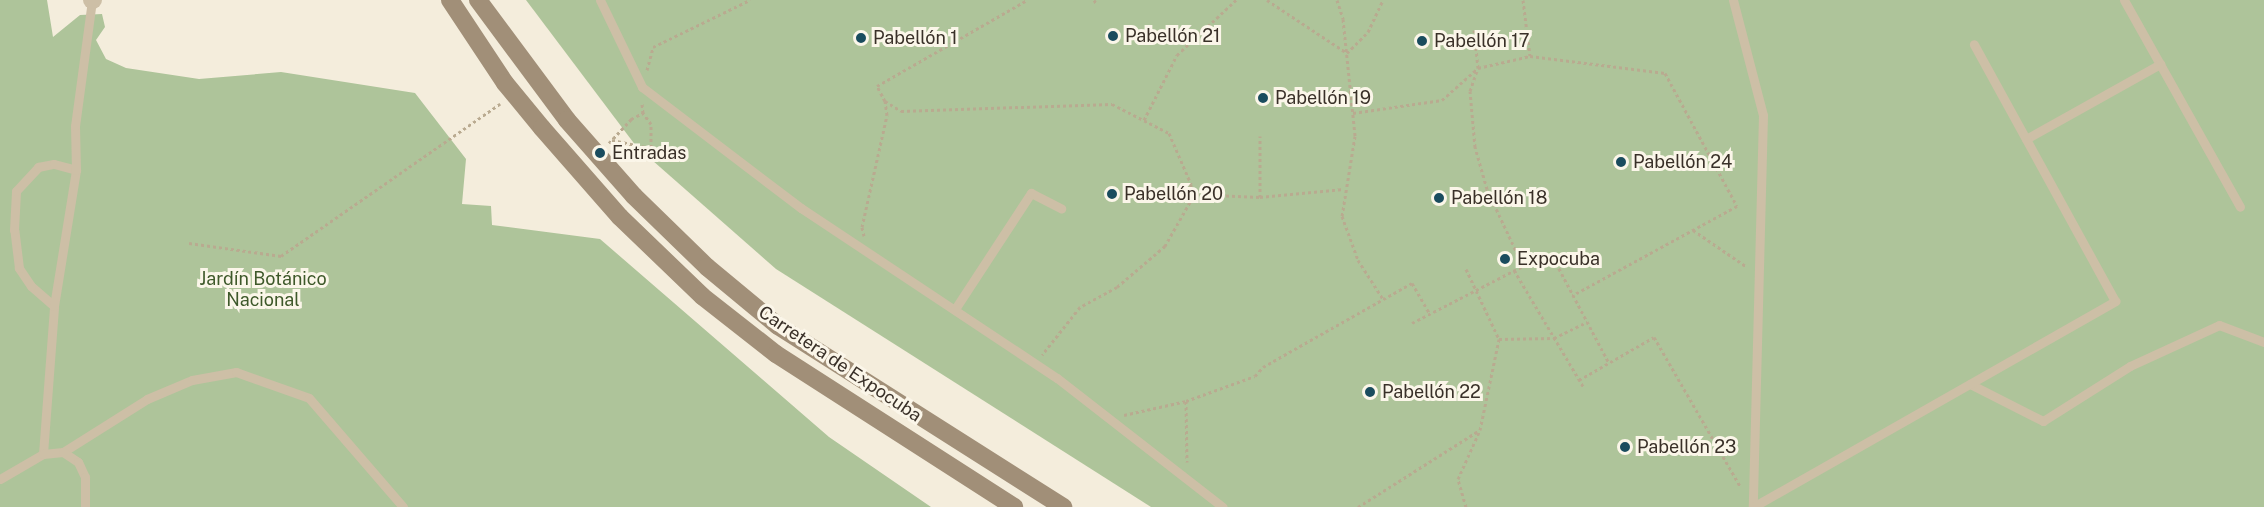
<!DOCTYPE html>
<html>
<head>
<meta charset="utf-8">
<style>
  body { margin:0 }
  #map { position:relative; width:2264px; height:507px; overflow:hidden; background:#f4eddc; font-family:"Public Sans",sans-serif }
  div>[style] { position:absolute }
  .green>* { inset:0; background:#aec49a }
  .path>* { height:3px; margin-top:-1.5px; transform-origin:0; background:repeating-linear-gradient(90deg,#b9aa90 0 3px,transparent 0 6px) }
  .lane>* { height:9px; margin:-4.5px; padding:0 4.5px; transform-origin:4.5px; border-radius:4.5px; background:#cdbfa6 }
  .street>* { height:18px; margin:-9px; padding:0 9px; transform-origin:9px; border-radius:9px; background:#cdbfa6 }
  .secondary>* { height:18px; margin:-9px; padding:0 9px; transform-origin:9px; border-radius:9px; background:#a18f78 }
  .dots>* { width:16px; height:16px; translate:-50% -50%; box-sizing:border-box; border:3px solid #fbf6e9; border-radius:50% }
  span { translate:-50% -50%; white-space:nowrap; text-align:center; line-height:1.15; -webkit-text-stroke:6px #fbf6e9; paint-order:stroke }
  .poi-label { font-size:18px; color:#393028 }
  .left { translate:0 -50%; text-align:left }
  .park-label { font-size:18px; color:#3e592a }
  .street-label { font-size:18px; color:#393028 }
</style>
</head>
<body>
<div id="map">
  <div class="green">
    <i style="clip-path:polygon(0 0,47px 0,53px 37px,80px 15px,102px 14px,105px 27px,96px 40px,106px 59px,126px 68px,199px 79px,281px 72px,415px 93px,466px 159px,462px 204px,491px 206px,492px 225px,600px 239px,829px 437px,931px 507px,0 507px)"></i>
    <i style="clip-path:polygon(526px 0,2264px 0,2264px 507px,1151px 507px,776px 269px,636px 146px)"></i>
  </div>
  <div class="path">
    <i style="left:1094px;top:0;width:4px;rotate:56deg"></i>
    <i style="left:1267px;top:0;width:96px;rotate:33.5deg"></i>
    <i style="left:1347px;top:53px;width:30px;rotate:-45deg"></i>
    <i style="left:1368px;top:32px;width:35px;rotate:-65deg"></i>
    <i style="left:1337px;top:0;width:20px;rotate:72deg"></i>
    <i style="left:1343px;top:19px;width:118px;rotate:84.1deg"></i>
    <i style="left:1355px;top:136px;width:81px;rotate:99.2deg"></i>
    <i style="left:1342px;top:216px;width:47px;rotate:70deg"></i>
    <i style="left:1358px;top:260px;width:46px;rotate:57.3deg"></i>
    <i style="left:1523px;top:0;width:56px;rotate:82.9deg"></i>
    <i style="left:647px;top:70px;width:24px;rotate:-75deg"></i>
    <i style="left:653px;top:47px;width:108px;rotate:-25.9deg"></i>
    <i style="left:885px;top:101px;width:17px;rotate:-118deg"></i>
    <i style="left:877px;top:86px;width:173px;rotate:-29.8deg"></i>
    <i style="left:1353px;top:113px;width:90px;rotate:-8.3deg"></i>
    <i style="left:1442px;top:100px;width:48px;rotate:-41.6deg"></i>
    <i style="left:1478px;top:68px;width:53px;rotate:-13deg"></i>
    <i style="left:1530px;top:56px;width:136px;rotate:7.2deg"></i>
    <i style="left:1665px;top:73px;width:151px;rotate:61.6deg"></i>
    <i style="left:1737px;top:206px;width:187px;rotate:151.5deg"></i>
    <i style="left:1144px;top:120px;width:73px;rotate:-63.1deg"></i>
    <i style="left:1177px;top:55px;width:81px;rotate:-43deg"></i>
    <i style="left:612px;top:140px;width:40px;rotate:12deg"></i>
    <i style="left:651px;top:148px;width:24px;rotate:-90deg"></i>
    <i style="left:651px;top:124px;width:14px;rotate:-126deg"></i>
    <i style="left:609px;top:143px;width:33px;rotate:-47deg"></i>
    <i style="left:631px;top:119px;width:13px;rotate:-27deg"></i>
    <i style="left:643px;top:113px;width:10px;rotate:-96deg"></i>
    <i style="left:1190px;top:194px;width:70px;rotate:2.5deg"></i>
    <i style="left:1260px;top:197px;width:84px;rotate:-5.4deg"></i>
    <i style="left:1260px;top:197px;width:61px;rotate:-90deg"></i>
    <i style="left:1693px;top:230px;width:65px;rotate:34.4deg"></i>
    <i style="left:864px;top:236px;width:9px;rotate:-103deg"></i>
    <i style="left:862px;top:227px;width:115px;rotate:-77.4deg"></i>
    <i style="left:887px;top:115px;width:14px;rotate:-98deg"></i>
    <i style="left:885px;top:101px;width:19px;rotate:32deg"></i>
    <i style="left:901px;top:111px;width:211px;rotate:-1.9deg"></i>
    <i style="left:1112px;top:104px;width:64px;rotate:27deg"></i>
    <i style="left:1169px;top:133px;width:56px;rotate:66.7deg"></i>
    <i style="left:1191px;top:184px;width:18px;rotate:93deg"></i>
    <i style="left:1190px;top:202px;width:51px;rotate:119.6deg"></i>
    <i style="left:1165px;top:246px;width:63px;rotate:139.5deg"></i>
    <i style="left:1117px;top:287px;width:42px;rotate:151.6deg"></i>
    <i style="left:1080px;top:307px;width:61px;rotate:128.4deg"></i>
    <i style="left:189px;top:243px;width:93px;rotate:8deg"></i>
    <i style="left:281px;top:256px;width:267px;rotate:-34.8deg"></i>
    <i style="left:1556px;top:263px;width:113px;rotate:62.1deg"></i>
    <i style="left:1466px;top:269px;width:77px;rotate:64.8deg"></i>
    <i style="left:1514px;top:270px;width:137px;rotate:59.3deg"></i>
    <i style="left:1412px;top:323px;width:125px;rotate:-27.2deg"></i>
    <i style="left:1523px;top:266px;width:85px;rotate:-115.1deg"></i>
    <i style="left:1487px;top:189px;width:44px;rotate:-105.9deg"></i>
    <i style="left:1475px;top:147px;width:56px;rotate:-95.1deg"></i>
    <i style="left:1470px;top:91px;width:24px;rotate:-71deg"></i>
    <i style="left:1478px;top:68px;width:38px;rotate:-96deg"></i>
    <i style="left:1579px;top:380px;width:86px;rotate:-29.8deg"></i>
    <i style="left:1654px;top:337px;width:172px;rotate:60deg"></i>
    <i style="left:1186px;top:401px;width:61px;rotate:89.1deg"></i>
    <i style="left:1124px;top:415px;width:64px;rotate:-12.7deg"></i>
    <i style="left:1186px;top:401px;width:73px;rotate:-19.9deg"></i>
    <i style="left:1255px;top:376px;width:12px;rotate:-48deg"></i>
    <i style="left:1263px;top:367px;width:171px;rotate:-29.4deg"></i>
    <i style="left:1412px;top:283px;width:36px;rotate:60deg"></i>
    <i style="left:1358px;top:507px;width:142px;rotate:-32.3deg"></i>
    <i style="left:1466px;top:507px;width:29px;rotate:-106deg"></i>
    <i style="left:1458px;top:479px;width:54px;rotate:-65.8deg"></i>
    <i style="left:1480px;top:430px;width:93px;rotate:-78.2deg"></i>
    <i style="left:1499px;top:339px;width:55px;rotate:-1deg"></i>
    <i style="left:1554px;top:338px;width:37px;rotate:-26deg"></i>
  </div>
  <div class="lane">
    <i style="left:600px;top:0;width:97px;rotate:64.2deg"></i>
    <i style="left:642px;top:87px;width:200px;rotate:37.3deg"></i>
    <i style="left:801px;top:208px;width:307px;rotate:33.6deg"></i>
    <i style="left:1057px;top:378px;width:210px;rotate:37.9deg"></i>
    <i style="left:1733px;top:0;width:119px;rotate:75.4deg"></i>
    <i style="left:1763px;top:115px;width:392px;rotate:91.5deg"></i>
    <i style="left:2124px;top:0;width:237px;rotate:60.7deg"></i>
    <i style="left:2026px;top:139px;width:154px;rotate:-29.2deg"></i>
    <i style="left:54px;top:306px;width:30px;rotate:-139deg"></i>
    <i style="left:31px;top:286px;width:22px;rotate:-124deg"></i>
    <i style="left:19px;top:268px;width:38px;rotate:-97deg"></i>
    <i style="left:14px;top:230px;width:39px;rotate:-87deg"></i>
    <i style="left:16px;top:191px;width:33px;rotate:-47deg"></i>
    <i style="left:38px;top:167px;width:16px;rotate:-11deg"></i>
    <i style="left:54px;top:164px;width:23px;rotate:15deg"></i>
    <i style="left:955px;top:309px;width:139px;rotate:-56.8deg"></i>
    <i style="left:1031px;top:193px;width:34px;rotate:27deg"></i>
    <i style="left:1970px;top:384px;width:82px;rotate:26.9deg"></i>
    <i style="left:2043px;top:421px;width:103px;rotate:-32.3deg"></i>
    <i style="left:2130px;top:366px;width:98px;rotate:-24.7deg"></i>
    <i style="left:2219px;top:325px;width:48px;rotate:20.7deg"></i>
    <i style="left:63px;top:452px;width:99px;rotate:-32.2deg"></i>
    <i style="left:147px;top:399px;width:49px;rotate:-22.9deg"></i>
    <i style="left:192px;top:380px;width:45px;rotate:-10.3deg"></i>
    <i style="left:236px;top:372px;width:77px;rotate:19.6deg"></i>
    <i style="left:309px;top:398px;width:144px;rotate:49.2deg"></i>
    <i style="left:43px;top:454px;width:148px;rotate:-85.7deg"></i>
    <i style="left:54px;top:306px;width:138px;rotate:-80.8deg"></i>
    <i style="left:76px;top:170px;width:44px;rotate:-91.3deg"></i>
    <i style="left:75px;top:126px;width:127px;rotate:-82.3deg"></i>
    <i style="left:0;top:479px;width:50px;rotate:-30.2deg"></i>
    <i style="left:43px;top:454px;width:20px;rotate:-6deg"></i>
    <i style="left:63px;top:452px;width:18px;rotate:34deg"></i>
    <i style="left:78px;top:462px;width:17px;rotate:65deg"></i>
    <i style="left:85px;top:477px;width:30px;rotate:90deg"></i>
    <i style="left:1753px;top:507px;width:417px;rotate:-29.6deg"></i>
    <i style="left:2115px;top:301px;width:293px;rotate:-118.8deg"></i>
  </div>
  <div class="street">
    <i style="left:92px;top:0;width:1px"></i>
  </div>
  <div class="secondary">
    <i style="left:450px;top:0;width:100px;rotate:56.5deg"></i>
    <i style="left:505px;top:83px;width:58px;rotate:50.6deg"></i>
    <i style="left:542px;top:128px;width:118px;rotate:48.8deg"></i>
    <i style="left:620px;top:217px;width:114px;rotate:43.9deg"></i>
    <i style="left:702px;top:296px;width:94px;rotate:38.1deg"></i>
    <i style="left:776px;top:354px;width:283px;rotate:32.7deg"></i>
    <i style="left:478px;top:0;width:149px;rotate:53.4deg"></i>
    <i style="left:567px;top:120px;width:101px;rotate:48.6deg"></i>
    <i style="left:634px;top:196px;width:102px;rotate:44.2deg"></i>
    <i style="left:707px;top:267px;width:92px;rotate:39.7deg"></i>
    <i style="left:778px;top:326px;width:338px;rotate:32.4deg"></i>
  </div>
  <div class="dots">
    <i style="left:1113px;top:36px;background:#1a4c5e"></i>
    <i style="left:861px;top:38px;background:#1a4c5e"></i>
    <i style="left:1422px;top:41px;background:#1a4c5e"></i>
    <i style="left:1263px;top:98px;background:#1a4c5e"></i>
    <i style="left:600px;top:153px;background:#1a4c5e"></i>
    <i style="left:1621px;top:162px;background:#1a4c5e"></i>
    <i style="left:1112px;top:194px;background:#1a4c5e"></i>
    <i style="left:1439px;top:198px;background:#1a4c5e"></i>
    <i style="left:1505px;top:259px;background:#1a4c5e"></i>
    <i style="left:1370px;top:392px;background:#1a4c5e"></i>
    <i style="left:1625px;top:447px;background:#1a4c5e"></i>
  </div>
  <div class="poi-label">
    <span class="left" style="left:1125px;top:36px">Pabellón 21</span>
    <span class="left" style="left:873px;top:38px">Pabellón 1</span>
    <span class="left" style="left:1434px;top:41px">Pabellón 17</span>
    <span class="left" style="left:1275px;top:98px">Pabellón 19</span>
    <span class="left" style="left:612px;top:153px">Entradas</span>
    <span class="left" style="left:1633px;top:162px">Pabellón 24</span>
    <span class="left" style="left:1124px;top:194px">Pabellón 20</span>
    <span class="left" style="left:1451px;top:198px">Pabellón 18</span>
    <span class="left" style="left:1517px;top:259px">Expocuba</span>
    <span class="left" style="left:1382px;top:392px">Pabellón 22</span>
    <span class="left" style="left:1637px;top:447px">Pabellón 23</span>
  </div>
  <div class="park-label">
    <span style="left:263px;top:290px">Jardín Botánico<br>Nacional</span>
  </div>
  <div class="street-label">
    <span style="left:840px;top:364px;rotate:34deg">Carretera de Expocuba</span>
  </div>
</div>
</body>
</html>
